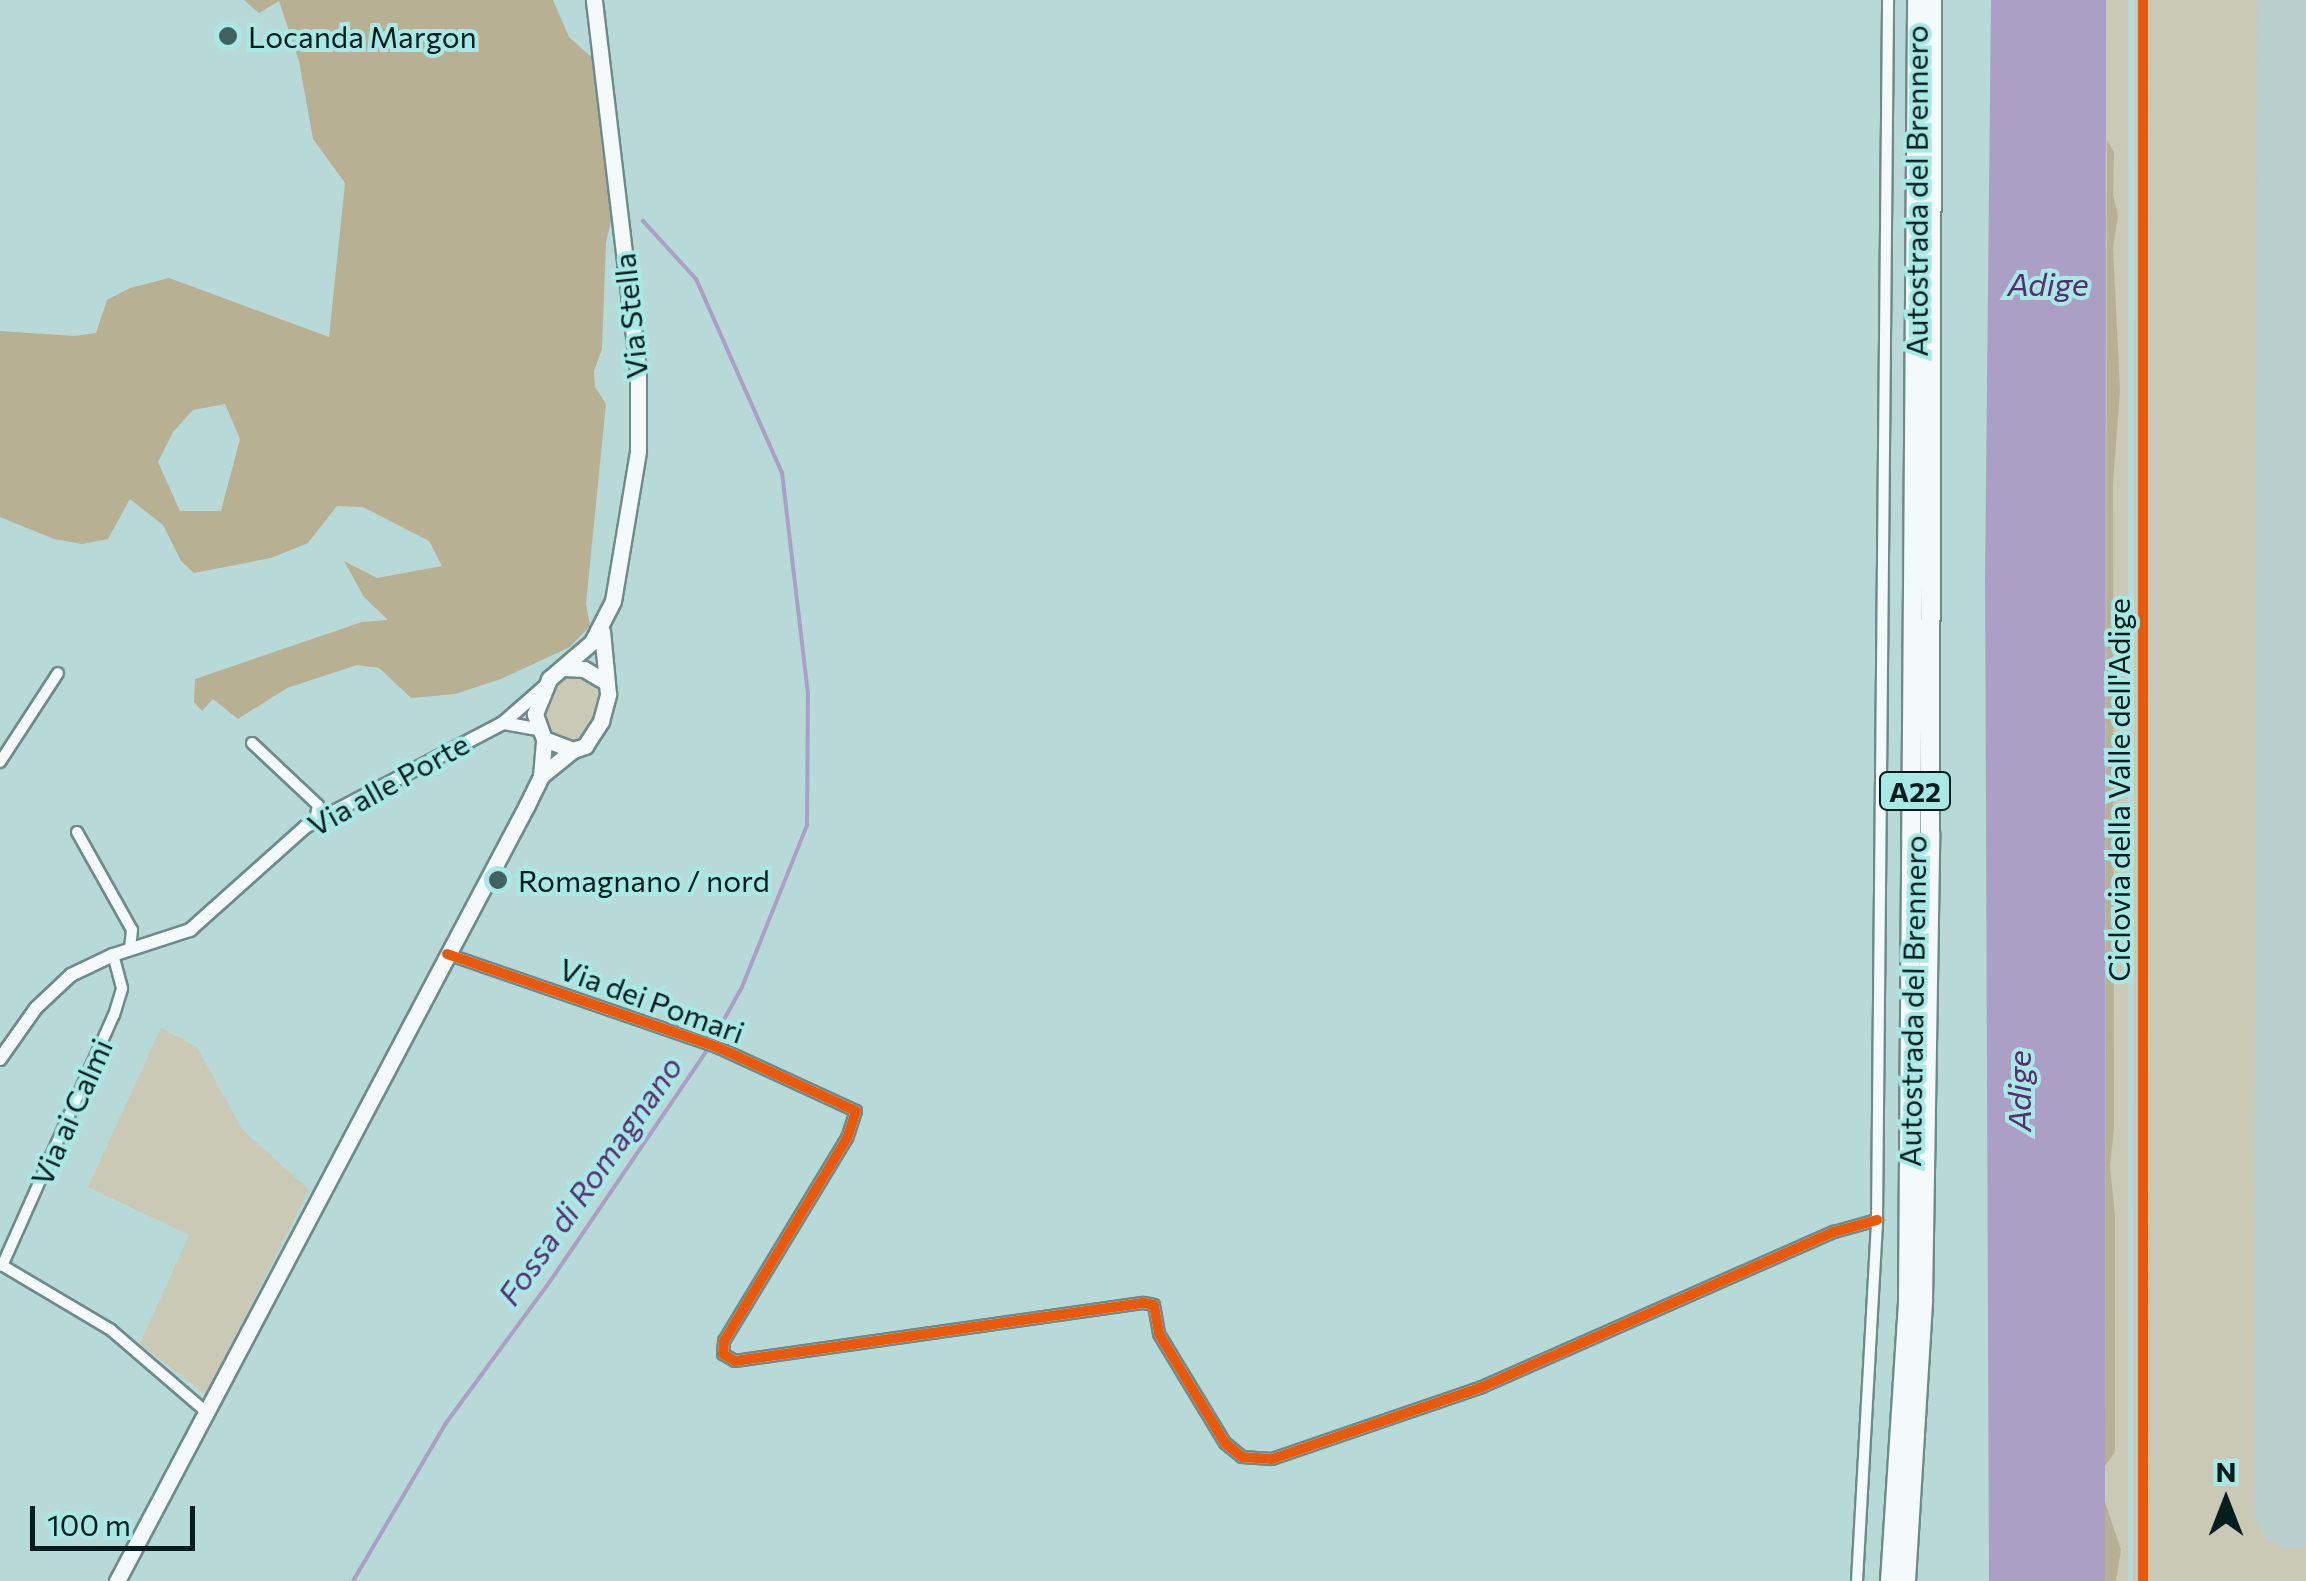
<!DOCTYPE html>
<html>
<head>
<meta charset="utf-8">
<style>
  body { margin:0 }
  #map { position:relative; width:2306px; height:1581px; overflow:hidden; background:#b7dad9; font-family:Commissioner,sans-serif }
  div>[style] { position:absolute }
  .green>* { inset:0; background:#cac9b5; transform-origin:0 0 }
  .forest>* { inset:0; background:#b8b092 }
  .water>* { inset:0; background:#ac9fc5 }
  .stream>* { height:4px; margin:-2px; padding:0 2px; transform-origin:2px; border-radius:2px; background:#ac9fc5 }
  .taxiway>* { height:30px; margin:-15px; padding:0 15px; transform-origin:15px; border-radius:15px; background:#b8cfce }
  .runway>* { height:75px; margin:-37.5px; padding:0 37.5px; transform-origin:37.5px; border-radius:37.5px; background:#b8cfce }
  .roads { filter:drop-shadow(2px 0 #6e8a8a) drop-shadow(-2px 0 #6e8a8a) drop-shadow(0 2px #6e8a8a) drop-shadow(0 -2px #6e8a8a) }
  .minor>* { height:10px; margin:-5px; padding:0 5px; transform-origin:5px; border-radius:5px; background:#f4f9f9 }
  .tertiary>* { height:12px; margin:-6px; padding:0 6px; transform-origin:6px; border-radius:6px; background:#f4f9f9 }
  .secondary>* { height:15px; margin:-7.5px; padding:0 7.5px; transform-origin:7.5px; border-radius:7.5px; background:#f4f9f9 }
  .motorway>* { height:18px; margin:-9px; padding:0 9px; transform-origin:9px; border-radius:9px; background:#f4f9f9 }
  .cycleway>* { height:10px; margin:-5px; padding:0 5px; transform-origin:5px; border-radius:5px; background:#e8590c }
  .dots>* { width:28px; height:28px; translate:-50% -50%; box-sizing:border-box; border:5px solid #a8e9e6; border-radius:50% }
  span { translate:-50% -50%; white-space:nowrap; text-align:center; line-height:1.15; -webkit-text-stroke:8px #a8e9e6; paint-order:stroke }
  .shield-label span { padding:2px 8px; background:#a8e9e6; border:2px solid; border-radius:8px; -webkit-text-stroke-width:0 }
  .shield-label { font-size:28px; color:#031e1d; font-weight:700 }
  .poi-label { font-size:30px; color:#031e1d }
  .left { translate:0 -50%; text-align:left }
  .street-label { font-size:30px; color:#031e1d }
  .water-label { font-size:32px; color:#592e71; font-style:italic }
  .north { position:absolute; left:2176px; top:1451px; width:100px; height:100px; -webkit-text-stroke:8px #a8e9e6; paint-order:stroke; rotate:0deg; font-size:28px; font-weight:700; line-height:40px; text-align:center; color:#031e1d }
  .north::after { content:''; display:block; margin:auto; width:35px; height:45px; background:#031e1d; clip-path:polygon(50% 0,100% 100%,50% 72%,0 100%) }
  .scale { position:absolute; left:30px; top:1506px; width:165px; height:45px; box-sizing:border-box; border:5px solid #031e1d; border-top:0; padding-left:12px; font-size:30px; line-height:35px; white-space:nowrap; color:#031e1d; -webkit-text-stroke:8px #a8e9e6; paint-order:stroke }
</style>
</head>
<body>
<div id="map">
  <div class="green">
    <i style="left:2106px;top:0;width:22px;height:1581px"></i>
    <i style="clip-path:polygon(2135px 0,2141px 0,2140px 1581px,2133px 1581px)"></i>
    <i style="clip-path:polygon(2149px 0,2267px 0,2266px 1509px,2306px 1510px,2306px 1581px,2148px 1581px)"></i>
    <i style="clip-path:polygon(571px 676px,591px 681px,601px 703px,583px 737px,571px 742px,550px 736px,542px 721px,551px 692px,561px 679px)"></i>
    <i style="clip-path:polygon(161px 1028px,197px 1047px,242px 1129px,309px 1190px,206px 1395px,140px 1344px,189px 1235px,88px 1187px)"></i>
  </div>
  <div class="forest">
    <i style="clip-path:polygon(evenodd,244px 0,553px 0,569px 37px,596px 61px,613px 212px,606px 243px,602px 349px,594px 371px,595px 387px,606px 404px,586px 604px,590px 626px,570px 647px,501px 679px,455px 694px,411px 698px,379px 668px,357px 665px,287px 688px,238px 719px,213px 699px,202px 711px,194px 702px,195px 679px,362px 622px,388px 620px,364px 597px,344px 561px,377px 578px,442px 566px,429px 541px,363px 507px,337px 506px,308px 543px,271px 558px,194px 573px,181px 561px,163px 525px,130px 499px,108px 539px,82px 544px,54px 539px,0 517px,0 331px,74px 336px,96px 333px,107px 300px,130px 288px,169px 278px,329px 337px,345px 183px,313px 139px,299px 61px,279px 1px,259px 13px,244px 0,225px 404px,240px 439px,221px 511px,180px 511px,158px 462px,173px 432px,193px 410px,225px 404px)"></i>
    <i style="clip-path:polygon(2107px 140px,2114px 152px,2113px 195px,2118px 216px,2113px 248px,2120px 390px,2113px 484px,2114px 1129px,2110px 1165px,2115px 1216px,2115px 1452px,2105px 1466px)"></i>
    <i style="clip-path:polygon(2105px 1502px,2121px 1550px,2116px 1581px,2105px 1581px)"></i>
  </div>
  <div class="water">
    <i style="clip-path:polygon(1991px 0,2106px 0,2105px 1581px,1989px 1581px,1985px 577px)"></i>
  </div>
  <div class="stream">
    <i style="left:353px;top:1581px;width:183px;rotate:-59.5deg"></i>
    <i style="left:446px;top:1423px;width:177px;rotate:-53.7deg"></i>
    <i style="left:551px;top:1280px;width:276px;rotate:-55.8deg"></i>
    <i style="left:706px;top:1052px;width:74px;rotate:-61deg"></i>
    <i style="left:742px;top:987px;width:175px;rotate:-68.1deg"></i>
    <i style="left:807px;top:825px;width:131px;rotate:-89.6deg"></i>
    <i style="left:808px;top:694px;width:223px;rotate:-96.7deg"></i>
    <i style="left:782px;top:473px;width:212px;rotate:-113.9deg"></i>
    <i style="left:696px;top:279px;width:79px;rotate:-132.4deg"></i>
  </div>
  <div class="taxiway">
    <i style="left:2294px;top:227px;width:12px"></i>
    <i style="left:2293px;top:934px;width:33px;rotate:-83deg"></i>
    <i style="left:2297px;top:901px;width:11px;rotate:-38deg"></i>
    <i style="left:2293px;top:1283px;width:13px"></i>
  </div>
  <div class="runway">
    <i style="left:2292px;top:1510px;width:1510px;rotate:-89.92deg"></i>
  </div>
  <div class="roads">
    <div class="minor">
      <i style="left:252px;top:743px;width:91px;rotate:43.2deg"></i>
      <i style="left:318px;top:805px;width:16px;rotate:101deg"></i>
      <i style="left:0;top:762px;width:106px;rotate:-56.9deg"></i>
      <i style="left:77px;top:832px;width:112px;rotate:60.7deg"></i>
      <i style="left:132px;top:930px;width:20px;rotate:96deg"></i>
      <i style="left:447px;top:954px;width:286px;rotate:19deg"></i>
      <i style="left:717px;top:1047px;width:153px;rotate:24.7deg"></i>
      <i style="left:856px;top:1111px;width:28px;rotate:108deg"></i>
      <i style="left:847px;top:1138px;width:237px;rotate:121.2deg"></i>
      <i style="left:724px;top:1341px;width:13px;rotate:94deg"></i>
      <i style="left:723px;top:1354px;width:14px;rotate:30deg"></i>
      <i style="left:735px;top:1361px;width:413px;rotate:-8.1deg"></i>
      <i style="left:1144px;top:1303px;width:10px;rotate:11deg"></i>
      <i style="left:1154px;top:1305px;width:29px;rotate:80deg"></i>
      <i style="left:1159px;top:1334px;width:127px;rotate:58.8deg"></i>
      <i style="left:1225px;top:1443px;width:22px;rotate:39deg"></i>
      <i style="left:1242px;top:1457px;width:30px;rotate:4deg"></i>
      <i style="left:1272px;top:1459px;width:222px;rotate:-18.9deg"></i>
      <i style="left:1482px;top:1387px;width:385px;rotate:-23.8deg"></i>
      <i style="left:1834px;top:1232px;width:45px;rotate:-15.6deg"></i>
      <i style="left:0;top:1264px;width:129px;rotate:30.7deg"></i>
      <i style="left:111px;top:1330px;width:123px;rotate:40.7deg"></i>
      <i style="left:2px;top:1266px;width:275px;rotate:-66deg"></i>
      <i style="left:114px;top:1015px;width:28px;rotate:-73deg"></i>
      <i style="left:122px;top:988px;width:34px;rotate:-105deg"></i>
      <i style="left:1857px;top:1581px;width:362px;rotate:-86.8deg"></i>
      <i style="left:1877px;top:1220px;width:1220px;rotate:-89.48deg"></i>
    </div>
    <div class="tertiary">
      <i style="left:503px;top:723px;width:36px;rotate:10deg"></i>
      <i style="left:0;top:1059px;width:62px;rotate:-54.8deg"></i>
      <i style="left:36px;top:1008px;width:48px;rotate:-43.3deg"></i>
      <i style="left:71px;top:975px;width:47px;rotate:-25.5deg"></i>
      <i style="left:113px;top:955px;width:81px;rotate:-18deg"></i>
      <i style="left:190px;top:930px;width:154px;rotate:-41.8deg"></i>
      <i style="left:305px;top:827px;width:224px;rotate:-27.7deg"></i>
      <i style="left:503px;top:723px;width:53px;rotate:-41.2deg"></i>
    </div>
    <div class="secondary">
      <i style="left:564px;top:668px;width:20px;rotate:3deg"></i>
      <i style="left:584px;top:669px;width:23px;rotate:31deg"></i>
      <i style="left:573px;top:750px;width:31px;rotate:-159deg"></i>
      <i style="left:544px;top:739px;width:27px;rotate:-110deg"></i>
      <i style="left:535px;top:714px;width:38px;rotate:-68deg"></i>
      <i style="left:549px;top:679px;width:57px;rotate:-40.7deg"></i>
      <i style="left:592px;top:642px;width:46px;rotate:-62.9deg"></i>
      <i style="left:613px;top:601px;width:152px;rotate:-80.5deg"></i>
      <i style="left:638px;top:451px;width:81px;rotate:-90deg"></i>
      <i style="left:638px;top:370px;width:373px;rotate:-96.8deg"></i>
      <i style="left:541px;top:776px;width:41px;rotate:-39.1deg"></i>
      <i style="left:573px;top:750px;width:13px;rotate:-18deg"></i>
      <i style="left:585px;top:746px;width:30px;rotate:-57deg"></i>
      <i style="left:601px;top:721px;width:28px;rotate:-75deg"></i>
      <i style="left:608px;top:694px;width:63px;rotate:-95.4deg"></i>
      <i style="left:117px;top:1581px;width:878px;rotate:-62.15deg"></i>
      <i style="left:527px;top:805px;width:32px;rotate:-64deg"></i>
      <i style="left:541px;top:776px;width:37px;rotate:-85deg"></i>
    </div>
    <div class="motorway">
      <i style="left:1890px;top:1581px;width:280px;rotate:-86.3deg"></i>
      <i style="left:1908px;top:1302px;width:1302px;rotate:-89.6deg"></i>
      <i style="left:1906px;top:1581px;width:282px;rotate:-86.5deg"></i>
      <i style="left:1923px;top:1300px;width:467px;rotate:-89.1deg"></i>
      <i style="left:1930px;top:833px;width:833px;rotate:-89.86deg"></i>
    </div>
  </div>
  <div class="cycleway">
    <i style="left:447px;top:954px;width:286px;rotate:19deg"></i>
    <i style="left:717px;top:1047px;width:153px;rotate:24.7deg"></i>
    <i style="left:856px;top:1111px;width:28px;rotate:108deg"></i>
    <i style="left:847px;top:1138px;width:237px;rotate:121.2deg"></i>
    <i style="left:724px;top:1341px;width:13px;rotate:94deg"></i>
    <i style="left:723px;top:1354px;width:14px;rotate:30deg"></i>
    <i style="left:735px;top:1361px;width:413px;rotate:-8.1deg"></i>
    <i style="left:1144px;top:1303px;width:10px;rotate:11deg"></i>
    <i style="left:1154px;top:1305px;width:29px;rotate:80deg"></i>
    <i style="left:1159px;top:1334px;width:127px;rotate:58.8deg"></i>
    <i style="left:1225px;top:1443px;width:22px;rotate:39deg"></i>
    <i style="left:1242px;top:1457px;width:30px;rotate:4deg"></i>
    <i style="left:1272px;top:1459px;width:222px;rotate:-18.9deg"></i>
    <i style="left:1482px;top:1387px;width:385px;rotate:-23.8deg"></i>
    <i style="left:1834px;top:1232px;width:45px;rotate:-15.6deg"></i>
    <i style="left:2143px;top:1581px;width:1581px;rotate:-90deg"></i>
  </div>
  <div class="dots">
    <i style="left:228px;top:36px;background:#42605f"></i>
    <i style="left:498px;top:880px;background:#42605f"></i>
  </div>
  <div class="shield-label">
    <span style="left:1915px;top:791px">A22</span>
  </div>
  <div class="poi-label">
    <span class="left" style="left:248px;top:36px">Locanda Margon</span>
    <span class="left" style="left:518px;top:880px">Romagnano / nord</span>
  </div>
  <div class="street-label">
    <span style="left:1916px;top:191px;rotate:-90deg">Autostrada del Brennero</span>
    <span style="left:630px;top:316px;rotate:-96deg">Via Stella</span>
    <span style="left:388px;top:784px;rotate:-29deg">Via alle Porte</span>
    <span style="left:2118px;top:790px;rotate:-90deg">Ciclovia della Valle dell'Adige</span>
    <span style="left:652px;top:1000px;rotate:20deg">Via dei Pomari</span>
    <span style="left:1912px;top:1001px;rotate:-89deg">Autostrada del Brennero</span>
    <span style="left:71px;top:1112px;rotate:-66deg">Via ai Calmi</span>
  </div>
  <div class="water-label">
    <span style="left:2048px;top:283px">Adige</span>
    <span style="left:2018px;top:1091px;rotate:-90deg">Adige</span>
    <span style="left:589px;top:1180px;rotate:-55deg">Fossa di Romagnano</span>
  </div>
  <div class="north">N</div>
  <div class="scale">100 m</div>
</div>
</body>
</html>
